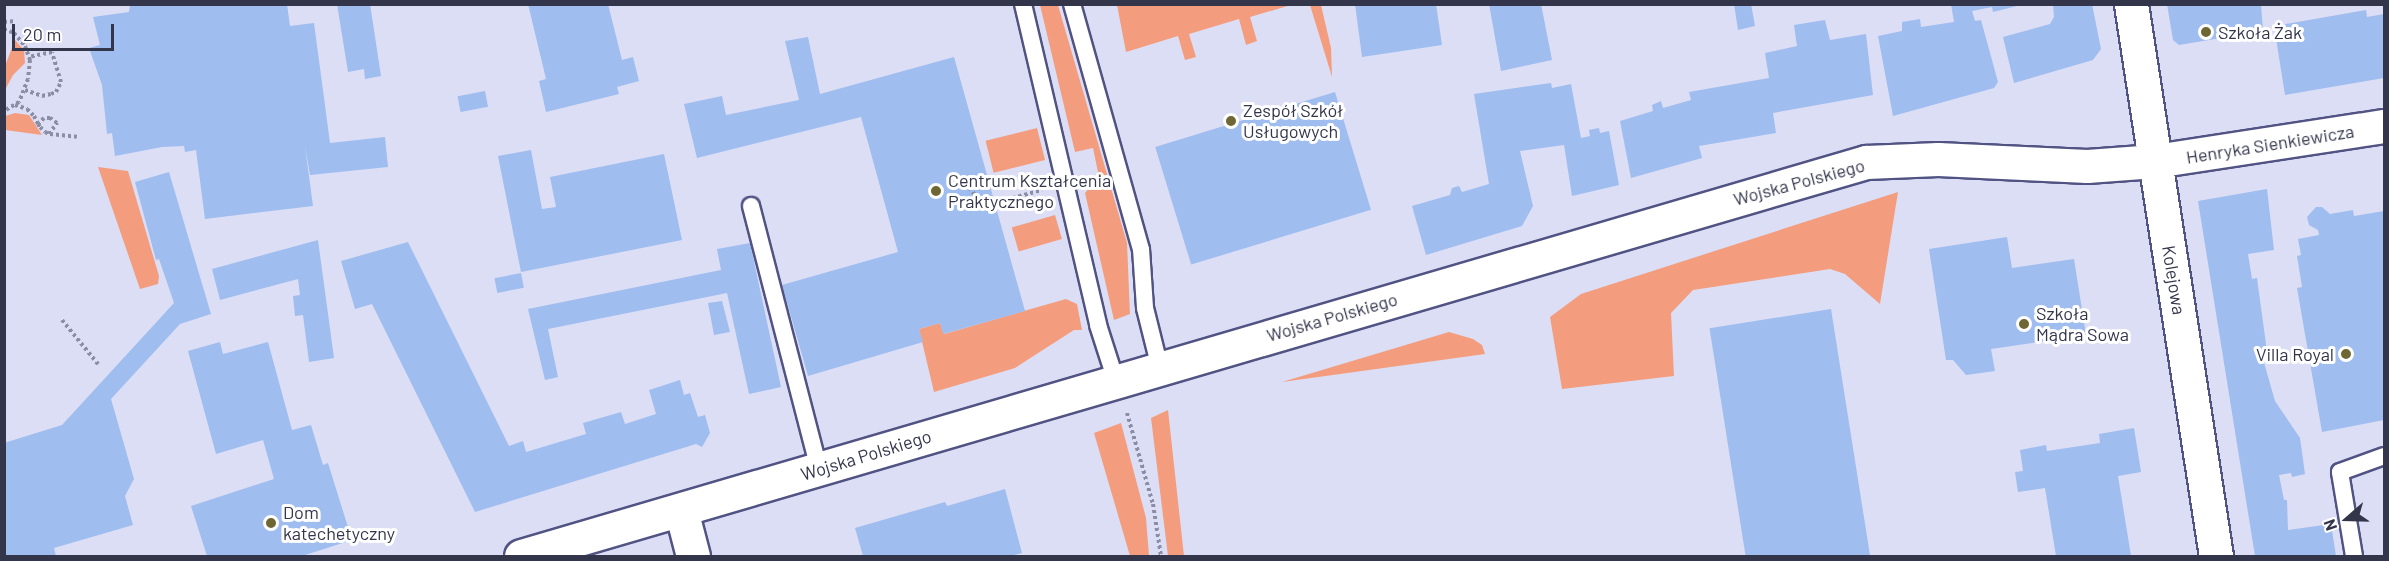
<!DOCTYPE html>
<html>
<head>
<meta charset="utf-8">
<style>
  body { margin:0 }
  #map { position:relative; width:2389px; height:561px; overflow:hidden; background:#dcdef5; font-family:Barlow,sans-serif }
  div>[style] { position:absolute }
  .green>* { inset:0; background:#f39d7e; transform-origin:0 0 }
  .building>* { inset:0; background:#9fbdee; transform-origin:0 0 }
  .path>* { height:4px; margin-top:-2px; transform-origin:0; background:repeating-linear-gradient(90deg,#8b8da4 0 3px,transparent 0 6px) }
  .roads { filter:drop-shadow(2px 0 #515383) drop-shadow(-2px 0 #515383) drop-shadow(0 2px #515383) drop-shadow(0 -2px #515383) }
  .lane>* { height:16px; margin:-8px; padding:0 8px; transform-origin:8px; border-radius:8px; background:#fff }
  .street>* { height:33px; margin:-16.5px; padding:0 16.5px; transform-origin:16.5px; border-radius:16.5px; background:#fff }
  .secondary>* { height:33px; margin:-16.5px; padding:0 16.5px; transform-origin:16.5px; border-radius:16.5px; background:#fff }
  .dots>* { width:16px; height:16px; translate:-50% -50%; box-sizing:border-box; border:3px solid #fff; border-radius:50% }
  span { translate:-50% -50%; white-space:nowrap; text-align:center; line-height:1.15; -webkit-text-stroke:6px #fff; paint-order:stroke }
  .poi-label { font-size:18px; color:#33354b }
  .left { translate:0 -50%; text-align:left }
  .right { translate:-100% -50%; text-align:right }
  .street-label { font-size:18px; color:#33354b }
  .frame { position:absolute; inset:0; border:6px solid #33354b; pointer-events:none }
  .north { position:absolute; left:2317px; top:489px; width:60px; height:60px; -webkit-text-stroke:4px #fff; paint-order:stroke; rotate:250deg; font-size:16px; font-weight:700; line-height:24px; text-align:center; color:#33354b }
  .north::after { content:''; display:block; margin:auto; width:21px; height:27px; background:#33354b; clip-path:polygon(50% 0,100% 100%,50% 72%,0 100%) }
  .scale { position:absolute; left:12px; top:24px; width:102px; height:27px; box-sizing:border-box; border:3px solid #33354b; border-top:0; padding-left:8px; font-size:18px; line-height:21px; white-space:nowrap; color:#33354b; -webkit-text-stroke:4px #fff; paint-order:stroke }
</style>
</head>
<body>
<div id="map">
  <div class="green">
    <i style="clip-path:polygon(1040px 5px,1058px 5px,1127px 243px,1130px 314px,1114px 320px,1085px 193px,1099px 177px,1093px 148px,1075px 152px)"></i>
    <i style="clip-path:polygon(1117px 5px,1117px 4px,1291px 5px,1250px 17px,1257px 41px,1246px 45px,1239px 19px,1189px 34px,1196px 57px,1185px 60px,1178px 36px,1126px 52px)"></i>
    <i style="clip-path:polygon(1310px 5px,1321px 5px,1331px 48px,1332px 77px)"></i>
    <i style="clip-path:polygon(15px 40px,24px 50px,25px 63px,13px 75px,5px 90px,5px 66px)"></i>
    <i style="clip-path:polygon(15px 113px,29px 115px,42px 135px,5px 130px,5px 116px)"></i>
    <i style="left:1037px;top:128px;width:33px;height:53px;rotate:76deg"></i>
    <i style="clip-path:polygon(98px 167px,128px 171px,159px 276px,158px 284px,140px 289px)"></i>
    <i style="clip-path:polygon(1898px 192px,1880px 304px,1845px 274px,1830px 269px,1693px 290px,1671px 313px,1674px 376px,1562px 389px,1550px 317px,1581px 294px)"></i>
    <i style="left:1055px;top:215px;width:25px;height:45px;rotate:74deg"></i>
    <i style="clip-path:polygon(1066px 299px,1077px 304px,1082px 330px,1074px 330px,1015px 368px,934px 392px,919px 329px,940px 323px,944px 334px)"></i>
    <i style="clip-path:polygon(1449px 332px,1473px 339px,1482px 345px,1485px 354px,1282px 382px)"></i>
    <i style="clip-path:polygon(1168px 410px,1184px 556px,1168px 556px,1151px 418px)"></i>
    <i style="clip-path:polygon(1121px 423px,1146px 518px,1149px 556px,1130px 556px,1094px 433px)"></i>
  </div>
  <div class="building">
    <i style="clip-path:polygon(130px 4px,287px 4px,290px 26px,314px 23px,330px 143px,385px 137px,388px 167px,310px 175px,305px 146px,313px 206px,205px 219px,196px 150px,185px 152px,184px 146px,162px 147px,115px 156px,112px 133px,107px 134px,102px 85px,89px 48px,100px 45px,93px 17px,129px 12px)"></i>
    <i style="clip-path:polygon(337px 4px,370px 4px,381px 76px,365px 79px,364px 69px,348px 72px)"></i>
    <i style="clip-path:polygon(528px 4px,608px 4px,622px 60px,633px 57px,639px 81px,617px 87px,619px 94px,546px 112px,539px 81px,546px 79px)"></i>
    <i style="clip-path:polygon(1355px 4px,1436px 4px,1442px 45px,1362px 57px)"></i>
    <i style="clip-path:polygon(1489px 4px,1541px 4px,1552px 60px,1501px 71px)"></i>
    <i style="clip-path:polygon(1734px 4px,1751px 4px,1755px 26px,1738px 30px)"></i>
    <i style="clip-path:polygon(1951px 4px,2025px 4px,1993px 12px,1992px 7px,1972px 11px,1975px 21px,1981px 20px,1998px 82px,1994px 88px,1893px 116px,1878px 36px,1902px 31px,1902px 22px,1920px 19px,1921px 27px,1954px 22px)"></i>
    <i style="clip-path:polygon(2053px 4px,2092px 4px,2101px 49px,2093px 60px,2014px 83px,2003px 37px,2050px 24px,2054px 17px)"></i>
    <i style="clip-path:polygon(2167px 4px,2261px 4px,2263px 31px,2179px 45px,2173px 40px)"></i>
    <i style="clip-path:polygon(2366px 10px,2367px 17px,2384px 14px,2384px 78px,2285px 95px,2274px 26px)"></i>
    <i style="clip-path:polygon(1825px 20px,1830px 40px,1866px 34px,1873px 95px,1773px 113px,1776px 133px,1699px 146px,1702px 158px,1631px 178px,1620px 121px,1653px 111px,1652px 105px,1661px 101px,1663px 108px,1691px 100px,1689px 92px,1769px 78px,1765px 53px,1797px 46px,1794px 25px)"></i>
    <i style="clip-path:polygon(808px 37px,820px 94px,954px 57px,1025px 311px,943px 334px,940px 323px,919px 329px,923px 342px,808px 376px,782px 285px,898px 252px,861px 117px,697px 158px,684px 104px,722px 96px,726px 115px,799px 100px,785px 41px)"></i>
    <i style="clip-path:polygon(1551px 83px,1552px 88px,1571px 84px,1581px 138px,1590px 136px,1589px 130px,1599px 128px,1600px 133px,1609px 131px,1619px 185px,1572px 196px,1564px 145px,1520px 151px,1533px 206px,1522px 226px,1426px 255px,1412px 206px,1450px 195px,1452px 188px,1459px 186px,1462px 192px,1489px 184px,1474px 94px)"></i>
    <i style="left:485px;top:91px;width:16px;height:28px;rotate:79deg"></i>
    <i style="left:1335px;top:92px;width:123px;height:188px;rotate:73deg"></i>
    <i style="clip-path:polygon(531px 150px,542px 209px,556px 207px,550px 177px,664px 154px,682px 240px,521px 272px,498px 156px)"></i>
    <i style="clip-path:polygon(169px 172px,211px 314px,180px 324px,111px 399px,134px 479px,125px 496px,133px 525px,54px 548px,56px 556px,4px 556px,4px 443px,62px 425px,174px 303px,159px 259px,156px 260px,135px 182px)"></i>
    <i style="clip-path:polygon(2267px 189px,2274px 250px,2248px 254px,2252px 279px,2257px 278px,2268px 359px,2263px 359px,2275px 401px,2300px 438px,2305px 474px,2292px 477px,2291px 473px,2279px 475px,2284px 500px,2287px 500px,2288px 530px,2331px 524px,2336px 556px,2255px 556px,2198px 201px)"></i>
    <i style="clip-path:polygon(2316px 207px,2322px 207px,2330px 214px,2353px 210px,2354px 216px,2384px 211px,2384px 420px,2322px 432px,2297px 288px,2302px 287px,2297px 256px,2301px 255px,2298px 239px,2319px 235px,2318px 230px,2309px 225px,2307px 217px)"></i>
    <i style="clip-path:polygon(2007px 237px,2012px 268px,2074px 259px,2086px 335px,1991px 349px,1995px 371px,1966px 375px,1953px 360px,1946px 360px,1929px 249px)"></i>
    <i style="clip-path:polygon(318px 240px,334px 358px,309px 362px,303px 315px,295px 316px,293px 296px,300px 295px,298px 279px,220px 300px,212px 269px)"></i>
    <i style="clip-path:polygon(408px 242px,509px 446px,523px 441px,526px 452px,586px 434px,583px 423px,621px 412px,625px 424px,656px 414px,649px 390px,680px 380px,684px 395px,690px 393px,698px 417px,705px 415px,710px 433px,702px 447px,696px 444px,475px 512px,372px 304px,355px 309px,341px 261px)"></i>
    <i style="clip-path:polygon(750px 243px,781px 387px,749px 394px,727px 293px,548px 329px,558px 377px,545px 380px,528px 309px,721px 270px,717px 249px)"></i>
    <i style="left:521px;top:273px;width:15px;height:27px;rotate:79deg"></i>
    <i style="clip-path:polygon(722px 301px,730px 332px,714px 335px,708px 303px)"></i>
    <i style="left:1831px;top:309px;width:250px;height:123px;rotate:81deg"></i>
    <i style="clip-path:polygon(220px 342px,223px 354px,268px 342px,292px 430px,311px 425px,323px 465px,328px 463px,352px 540px,302px 556px,207px 556px,191px 506px,274px 479px,263px 440px,216px 454px,188px 351px)"></i>
    <i style="clip-path:polygon(2134px 428px,2141px 472px,2118px 476px,2131px 556px,2056px 556px,2045px 488px,2018px 492px,2015px 472px,2023px 471px,2020px 450px,2046px 445px,2047px 451px,2100px 443px,2099px 434px)"></i>
    <i style="clip-path:polygon(1005px 489px,1022px 553px,1010px 556px,863px 556px,855px 528px,945px 502px,947px 506px)"></i>
  </div>
  <div class="path">
    <i style="left:4px;top:22px;width:12px;rotate:-5deg"></i>
    <i style="left:4px;top:29px;width:11px;rotate:22deg"></i>
    <i style="left:14px;top:33px;width:17px;rotate:50deg"></i>
    <i style="left:25px;top:46px;width:15px;rotate:70deg"></i>
    <i style="left:30px;top:60px;width:19px;rotate:96deg"></i>
    <i style="left:28px;top:79px;width:25px;rotate:111deg"></i>
    <i style="left:19px;top:102px;width:17px;rotate:149deg"></i>
    <i style="left:25px;top:90px;width:18px;rotate:19deg"></i>
    <i style="left:42px;top:96px;width:9px;rotate:-13deg"></i>
    <i style="left:51px;top:94px;width:5px;rotate:-22deg"></i>
    <i style="left:56px;top:92px;width:11px;rotate:-63deg"></i>
    <i style="left:61px;top:82px;width:31px;rotate:-107deg"></i>
    <i style="left:52px;top:52px;width:24px;rotate:168deg"></i>
    <i style="left:15px;top:105px;width:13px;rotate:18deg"></i>
    <i style="left:27px;top:109px;width:10px;rotate:45deg"></i>
    <i style="left:34px;top:116px;width:9px;rotate:63deg"></i>
    <i style="left:38px;top:124px;width:4px;rotate:56deg"></i>
    <i style="left:40px;top:127px;width:7px;rotate:45deg"></i>
    <i style="left:45px;top:132px;width:4px;rotate:27deg"></i>
    <i style="left:49px;top:134px;width:14px;rotate:-54deg"></i>
    <i style="left:57px;top:123px;width:9px;rotate:-144deg"></i>
    <i style="left:50px;top:118px;width:6px;rotate:180deg"></i>
    <i style="left:44px;top:118px;width:8px;rotate:135deg"></i>
    <i style="left:50px;top:134px;width:27px;rotate:6deg"></i>
    <i style="left:965px;top:183px;width:30px;rotate:50deg"></i>
    <i style="left:984px;top:206px;width:60px;rotate:-15.4deg"></i>
    <i style="left:62px;top:320px;width:57px;rotate:50.7deg"></i>
    <i style="left:1127px;top:413px;width:95px;rotate:74.1deg"></i>
    <i style="left:1153px;top:504px;width:53px;rotate:81.3deg"></i>
  </div>
  <div class="roads">
    <div class="lane">
      <i style="left:1023px;top:4px;width:330px;rotate:76.8deg"></i>
      <i style="left:1098px;top:325px;width:59px;rotate:72.2deg"></i>
      <i style="left:1072px;top:4px;width:255px;rotate:74.3deg"></i>
      <i style="left:1141px;top:249px;width:59px;rotate:86.1deg"></i>
      <i style="left:1145px;top:308px;width:62px;rotate:76deg"></i>
      <i style="left:751px;top:206px;width:272px;rotate:75.5deg"></i>
      <i style="left:2354px;top:556px;width:85px;rotate:-99.5deg"></i>
      <i style="left:2340px;top:472px;width:47px;rotate:-20deg"></i>
    </div>
    <div class="street">
      <i style="left:2131px;top:4px;width:559px;rotate:81.25deg"></i>
      <i style="left:681px;top:510px;width:48px;rotate:75.4deg"></i>
    </div>
    <div class="secondary">
      <i style="left:521px;top:556px;width:1402px;rotate:-16.33deg"></i>
      <i style="left:1866px;top:162px;width:72px;rotate:-2.4deg"></i>
      <i style="left:1938px;top:159px;width:149px;rotate:2.7deg"></i>
      <i style="left:2087px;top:166px;width:68px;rotate:-4.2deg"></i>
      <i style="left:2155px;top:161px;width:232px;rotate:-8.7deg"></i>
    </div>
  </div>
  <div class="dots">
    <i style="left:2206px;top:32px;background:#6e6633"></i>
    <i style="left:1231px;top:121px;background:#6e6633"></i>
    <i style="left:936px;top:191px;background:#6e6633"></i>
    <i style="left:2024px;top:324px;background:#6e6633"></i>
    <i style="left:2346px;top:354px;background:#6e6633"></i>
    <i style="left:271px;top:523px;background:#6e6633"></i>
  </div>
  <div class="poi-label">
    <span class="left" style="left:2218px;top:32px">Szkoła Żak</span>
    <span class="left" style="left:1243px;top:121px">Zespół Szkół<br>Usługowych</span>
    <span class="left" style="left:948px;top:191px">Centrum Kształcenia<br>Praktycznego</span>
    <span class="left" style="left:2036px;top:324px">Szkoła<br>Mądra Sowa</span>
    <span class="right" style="left:2334px;top:354px">Villa Royal</span>
    <span class="left" style="left:283px;top:523px">Dom<br>katechetyczny</span>
  </div>
  <div class="street-label">
    <span style="left:2270px;top:144px;rotate:-9deg">Henryka Sienkiewicza</span>
    <span style="left:1799px;top:182px;rotate:-15deg">Wojska Polskiego</span>
    <span style="left:2174px;top:280px;rotate:81deg">Kolejowa</span>
    <span style="left:1332px;top:317px;rotate:-16deg">Wojska Polskiego</span>
    <span style="left:866px;top:455px;rotate:-17deg">Wojska Polskiego</span>
  </div>
  <div class="frame"></div>
  <div class="north">N</div>
  <div class="scale">20 m</div>
</div>
</body>
</html>
